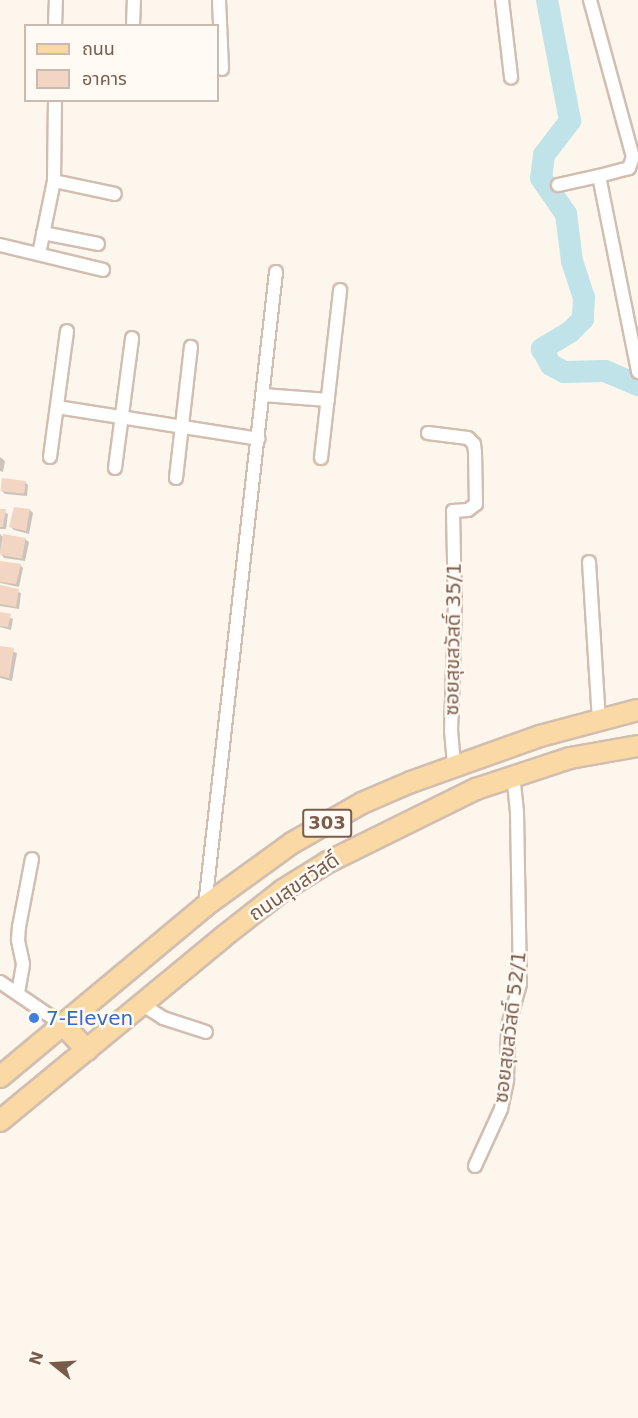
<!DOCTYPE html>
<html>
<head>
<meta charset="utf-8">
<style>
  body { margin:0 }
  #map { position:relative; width:638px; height:1418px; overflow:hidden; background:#fdf6ec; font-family:"DejaVu Sans","Noto Sans Thai",sans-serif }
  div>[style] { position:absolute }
  .shadow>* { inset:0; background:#0003 }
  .river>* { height:22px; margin:-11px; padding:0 11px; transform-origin:11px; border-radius:11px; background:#bfe3e8 }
  .building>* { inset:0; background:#f3d5c3; transform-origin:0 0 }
  .roads { filter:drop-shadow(2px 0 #d1beb0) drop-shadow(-2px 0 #d1beb0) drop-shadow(0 2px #d1beb0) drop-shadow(0 -2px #d1beb0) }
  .minor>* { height:12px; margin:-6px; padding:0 6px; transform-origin:6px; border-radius:6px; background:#fff }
  .primary>* { height:20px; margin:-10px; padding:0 10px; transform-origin:10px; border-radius:10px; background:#fbd9a5 }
  .dots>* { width:16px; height:16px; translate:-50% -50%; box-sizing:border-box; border:3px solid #fffaf3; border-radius:50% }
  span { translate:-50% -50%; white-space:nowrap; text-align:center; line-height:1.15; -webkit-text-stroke:5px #fffaf3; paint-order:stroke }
  .shield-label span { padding:2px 4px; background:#fffaf3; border:2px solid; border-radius:4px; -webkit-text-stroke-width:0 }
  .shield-label { font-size:18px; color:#7a5c4d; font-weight:700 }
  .street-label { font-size:20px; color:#7a5c4d }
  .shop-label { font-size:20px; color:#366cbe }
  .left { translate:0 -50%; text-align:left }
  .legend { position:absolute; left:24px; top:24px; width:195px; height:78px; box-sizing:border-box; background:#fffaf3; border:2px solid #cabbb1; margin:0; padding:8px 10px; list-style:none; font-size:18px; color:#7a5c4d }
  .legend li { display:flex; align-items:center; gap:12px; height:30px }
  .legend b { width:30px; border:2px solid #cabbb1 }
  .north { position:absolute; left:24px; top:1334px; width:60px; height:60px; -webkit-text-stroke:4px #fffaf3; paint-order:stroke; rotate:288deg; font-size:16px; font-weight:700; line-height:24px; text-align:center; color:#7a5c4d }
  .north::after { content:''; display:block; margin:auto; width:21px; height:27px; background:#7a5c4d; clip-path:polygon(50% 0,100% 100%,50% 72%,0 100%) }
</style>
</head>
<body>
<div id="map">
  <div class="shadow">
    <i style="clip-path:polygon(0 457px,5px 461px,3px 472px,0 471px)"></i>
    <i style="clip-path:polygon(25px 482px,28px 485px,27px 496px,5px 494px,2px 491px)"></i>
    <i style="clip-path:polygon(0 510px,8px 514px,6px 529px,0 529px)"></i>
    <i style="clip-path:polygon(30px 510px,33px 513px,29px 534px,14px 530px,11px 527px)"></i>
    <i style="clip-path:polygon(0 534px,3px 537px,25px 539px,29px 542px,25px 561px,4px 558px,0 553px)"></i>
    <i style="clip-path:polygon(20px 565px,23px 568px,19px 587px,0 583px,0 570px)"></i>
    <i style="clip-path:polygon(0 586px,21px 593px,19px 609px,0 606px)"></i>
    <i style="clip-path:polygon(0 614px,13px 619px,11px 630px,0 627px)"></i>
    <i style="clip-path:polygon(0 647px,17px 653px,12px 681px,0 678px)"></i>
  </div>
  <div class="river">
    <i style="left:547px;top:0;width:123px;rotate:79.2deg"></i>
    <i style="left:570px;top:121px;width:43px;rotate:127.4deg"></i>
    <i style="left:544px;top:155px;width:23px;rotate:97deg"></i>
    <i style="left:541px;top:178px;width:44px;rotate:55.2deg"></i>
    <i style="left:566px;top:214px;width:47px;rotate:82.7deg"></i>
    <i style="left:572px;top:261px;width:38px;rotate:72deg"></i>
    <i style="left:584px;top:297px;width:22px;rotate:93deg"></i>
    <i style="left:583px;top:319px;width:18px;rotate:135deg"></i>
    <i style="left:570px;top:332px;width:33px;rotate:149deg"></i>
    <i style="left:542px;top:349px;width:18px;rotate:61deg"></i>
    <i style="left:551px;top:365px;width:15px;rotate:28deg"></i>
    <i style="left:564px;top:372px;width:41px;rotate:-1.4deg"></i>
    <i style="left:605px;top:371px;width:36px;rotate:23deg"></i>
  </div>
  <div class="building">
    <i style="left:2px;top:478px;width:24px;height:13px;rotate:7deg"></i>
    <i style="clip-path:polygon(14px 507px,30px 509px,26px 531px,9px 527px)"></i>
    <i style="clip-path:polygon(0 509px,6px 509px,3px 527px,0 527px)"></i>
    <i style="left:3px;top:534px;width:23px;height:21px;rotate:10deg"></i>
    <i style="clip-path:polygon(0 561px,21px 564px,16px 584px,0 582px)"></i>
    <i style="clip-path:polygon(0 585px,19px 589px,16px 607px,0 604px)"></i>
    <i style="clip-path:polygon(0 612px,11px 614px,8px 627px,0 626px)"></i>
    <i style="clip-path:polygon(0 646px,14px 648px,9px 678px,0 676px)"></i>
  </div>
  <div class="roads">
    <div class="minor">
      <i style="left:219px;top:0;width:69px;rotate:87.5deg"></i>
      <i style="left:502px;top:0;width:78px;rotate:83.3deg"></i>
      <i style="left:590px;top:0;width:163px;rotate:74.7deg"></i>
      <i style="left:633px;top:157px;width:12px;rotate:110deg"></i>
      <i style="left:629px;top:168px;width:31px;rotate:165deg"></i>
      <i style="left:599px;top:176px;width:200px;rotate:78.7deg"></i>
      <i style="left:55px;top:26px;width:26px;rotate:-88deg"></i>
      <i style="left:133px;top:26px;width:26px;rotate:-88deg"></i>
      <i style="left:54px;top:181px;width:62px;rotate:12deg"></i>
      <i style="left:558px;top:185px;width:42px;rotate:-12.4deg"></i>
      <i style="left:43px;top:233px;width:56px;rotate:11.3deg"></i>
      <i style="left:0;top:245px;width:106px;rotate:13.6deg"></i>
      <i style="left:39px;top:254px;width:75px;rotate:-78.4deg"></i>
      <i style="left:54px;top:181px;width:81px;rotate:-89.3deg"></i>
      <i style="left:263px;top:395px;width:65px;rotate:4.4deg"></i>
      <i style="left:57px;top:407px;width:204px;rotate:9deg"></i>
      <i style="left:428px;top:433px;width:40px;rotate:7.1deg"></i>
      <i style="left:468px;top:438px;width:8px;rotate:45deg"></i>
      <i style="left:474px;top:444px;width:8px;rotate:83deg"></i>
      <i style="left:475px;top:452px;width:52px;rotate:88.9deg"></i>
      <i style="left:476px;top:504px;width:10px;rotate:143deg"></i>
      <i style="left:468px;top:510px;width:15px;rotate:176deg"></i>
      <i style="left:453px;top:511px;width:93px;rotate:88.8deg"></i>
      <i style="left:455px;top:604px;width:126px;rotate:91.8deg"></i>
      <i style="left:451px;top:730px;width:37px;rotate:85deg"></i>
      <i style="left:50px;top:457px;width:127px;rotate:-82.3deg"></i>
      <i style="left:321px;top:458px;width:169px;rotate:-83.5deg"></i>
      <i style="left:115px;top:468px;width:131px;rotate:-82.5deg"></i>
      <i style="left:176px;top:478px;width:132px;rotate:-83.5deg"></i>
      <i style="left:589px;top:562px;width:157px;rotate:86.4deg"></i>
      <i style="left:205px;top:906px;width:638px;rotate:-83.61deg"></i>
      <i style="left:0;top:982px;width:76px;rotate:34.3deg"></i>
      <i style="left:18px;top:993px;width:29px;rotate:-80deg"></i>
      <i style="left:23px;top:964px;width:25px;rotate:-102deg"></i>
      <i style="left:18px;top:940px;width:13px;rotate:-86deg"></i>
      <i style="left:19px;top:927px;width:69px;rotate:-79.2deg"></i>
      <i style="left:143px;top:1005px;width:24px;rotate:33deg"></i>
      <i style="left:163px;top:1018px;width:45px;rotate:18deg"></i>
      <i style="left:475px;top:1166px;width:63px;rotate:-65.5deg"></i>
      <i style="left:501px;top:1109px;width:30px;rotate:-78deg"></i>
      <i style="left:507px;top:1080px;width:54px;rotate:-88.9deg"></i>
      <i style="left:508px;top:1026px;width:44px;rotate:-74.1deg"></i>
      <i style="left:520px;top:984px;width:172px;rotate:-91deg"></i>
      <i style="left:517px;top:812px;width:37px;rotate:-96deg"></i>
    </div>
    <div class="primary">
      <i style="left:63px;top:1025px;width:35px;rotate:46deg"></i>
      <i style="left:0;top:1077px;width:267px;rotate:-39.8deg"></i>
      <i style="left:205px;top:906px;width:107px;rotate:-35.9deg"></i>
      <i style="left:292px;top:843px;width:81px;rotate:-29.7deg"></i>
      <i style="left:362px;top:803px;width:53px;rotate:-23.2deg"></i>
      <i style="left:411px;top:782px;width:137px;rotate:-19.6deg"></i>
      <i style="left:540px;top:736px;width:101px;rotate:-14.9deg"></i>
      <i style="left:0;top:1121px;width:289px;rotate:-39.5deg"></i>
      <i style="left:223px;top:937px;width:76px;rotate:-38.1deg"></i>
      <i style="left:283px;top:890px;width:53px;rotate:-31.9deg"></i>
      <i style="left:328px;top:862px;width:165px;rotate:-26.3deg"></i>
      <i style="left:476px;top:789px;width:99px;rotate:-18.3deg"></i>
      <i style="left:570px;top:758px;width:69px;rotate:-10deg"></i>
    </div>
  </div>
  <div class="dots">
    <i style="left:34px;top:1018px;background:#3f7fe0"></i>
  </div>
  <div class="shield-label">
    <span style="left:327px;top:823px">303</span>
  </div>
  <div class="street-label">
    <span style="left:453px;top:639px;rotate:-89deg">ซอยสุขสวัสดิ์ 35/1</span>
    <span style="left:294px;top:887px;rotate:-34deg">ถนนสุขสวัสดิ์</span>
    <span style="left:510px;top:1027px;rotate:-83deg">ซอยสุขสวัสดิ์ 52/1</span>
  </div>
  <div class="shop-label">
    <span class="left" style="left:46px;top:1018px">7-Eleven</span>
  </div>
  <ul class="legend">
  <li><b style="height:8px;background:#fbd9a5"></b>ถนน</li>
  <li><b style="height:16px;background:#f3d5c3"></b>อาคาร</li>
  </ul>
  <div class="north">N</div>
</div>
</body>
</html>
